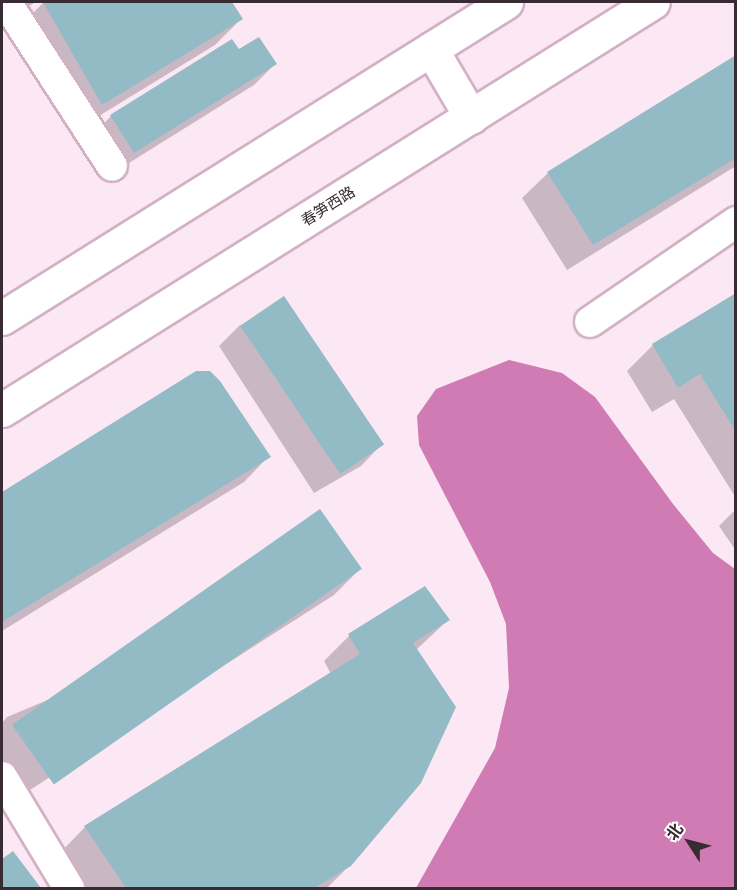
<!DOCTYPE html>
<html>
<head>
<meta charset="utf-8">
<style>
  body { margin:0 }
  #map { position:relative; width:737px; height:890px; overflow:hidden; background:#fce7f4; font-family:Barlow,"Noto Sans SC",sans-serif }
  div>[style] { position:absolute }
  .water>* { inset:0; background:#d07bb3 }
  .shadow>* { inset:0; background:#0003 }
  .building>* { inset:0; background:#92bbc5; transform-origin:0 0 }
  .roads { filter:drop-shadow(2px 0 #d2b1c5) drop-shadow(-2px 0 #d2b1c5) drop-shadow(0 2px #d2b1c5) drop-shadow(0 -2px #d2b1c5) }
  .minor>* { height:30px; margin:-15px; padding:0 15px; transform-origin:15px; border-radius:15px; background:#fff }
  .secondary>* { height:33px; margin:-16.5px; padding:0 16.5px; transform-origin:16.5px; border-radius:16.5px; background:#fff }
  span { translate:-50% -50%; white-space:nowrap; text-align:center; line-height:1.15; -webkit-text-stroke:4.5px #fff; paint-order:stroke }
  .street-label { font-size:15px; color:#382b33 }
  .frame { position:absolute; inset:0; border:3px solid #382b33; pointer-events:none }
  .north { position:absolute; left:659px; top:812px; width:60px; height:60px; -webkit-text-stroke:4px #fff; paint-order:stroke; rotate:306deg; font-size:16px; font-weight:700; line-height:24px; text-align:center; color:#382b33 }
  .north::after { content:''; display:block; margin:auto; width:21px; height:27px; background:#382b33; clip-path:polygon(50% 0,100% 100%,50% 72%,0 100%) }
</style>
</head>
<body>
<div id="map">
  <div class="water">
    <i style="clip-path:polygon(509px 360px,562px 373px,595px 397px,673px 504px,713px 553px,735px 569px,735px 888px,416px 888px,495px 748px,509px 688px,506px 624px,490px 582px,419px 445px,417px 416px,436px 389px)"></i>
  </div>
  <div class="shadow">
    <i style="clip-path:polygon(17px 2px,36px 2px,22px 10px)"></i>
    <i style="clip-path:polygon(44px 2px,230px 2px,241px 19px,215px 45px,76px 130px,18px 28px)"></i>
    <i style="clip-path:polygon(238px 51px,275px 64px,254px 85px,113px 173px,91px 137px,111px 116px)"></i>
    <i style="clip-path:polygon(736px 57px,736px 166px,567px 270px,522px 198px,548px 173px)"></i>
    <i style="clip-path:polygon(736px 295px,736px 498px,674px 399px,652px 412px,627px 371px,653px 345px)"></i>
    <i style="clip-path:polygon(240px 325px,381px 445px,361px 466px,314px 493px,219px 346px)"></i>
    <i style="clip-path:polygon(197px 372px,269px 456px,244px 482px,2px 631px,2px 494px)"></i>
    <i style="clip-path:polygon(736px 509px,736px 547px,734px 548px,719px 526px)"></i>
    <i style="clip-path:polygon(360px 569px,334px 595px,19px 797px,2px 772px,2px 723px,7px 717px)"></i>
    <i style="clip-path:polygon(448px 620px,416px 650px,350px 865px,327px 888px,83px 888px,60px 853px,85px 827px,331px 674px,324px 661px,349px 636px)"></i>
    <i style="clip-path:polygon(13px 853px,39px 888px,2px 888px,2px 861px)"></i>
  </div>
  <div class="building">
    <i style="clip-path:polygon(43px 2px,232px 2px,243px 19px,102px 105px)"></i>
    <i style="clip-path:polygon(259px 37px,277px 64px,134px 153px,110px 115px,232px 39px,239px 49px)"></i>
    <i style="clip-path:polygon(736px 55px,736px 158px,593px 245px,547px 172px)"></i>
    <i style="clip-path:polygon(736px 293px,736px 432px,700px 374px,678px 388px,652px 344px)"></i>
    <i style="left:284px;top:296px;width:179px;height:53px;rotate:56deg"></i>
    <i style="clip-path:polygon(196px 371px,210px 371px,220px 381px,271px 457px,2px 622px,2px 492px)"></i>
    <i style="left:320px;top:509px;width:73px;height:376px;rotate:55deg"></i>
    <i style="clip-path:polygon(425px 586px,450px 620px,413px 643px,456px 707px,421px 783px,351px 866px,314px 888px,126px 888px,84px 826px,360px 654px,348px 634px)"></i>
    <i style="clip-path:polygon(13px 851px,41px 888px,2px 888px,2px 859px)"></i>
  </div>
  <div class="roads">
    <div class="minor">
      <i style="left:6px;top:2px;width:195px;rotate:57.1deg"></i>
      <i style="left:590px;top:322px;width:177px;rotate:-34.4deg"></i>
      <i style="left:2px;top:777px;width:130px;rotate:58.9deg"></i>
    </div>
    <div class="secondary">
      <i style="left:431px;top:49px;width:79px;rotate:59.5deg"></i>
      <i style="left:2px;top:318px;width:595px;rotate:-32.09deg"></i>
      <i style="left:2px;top:410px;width:768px;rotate:-32.08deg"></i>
    </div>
  </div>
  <div class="street-label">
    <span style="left:328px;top:206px;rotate:-32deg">春笋西路</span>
  </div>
  <div class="frame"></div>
  <div class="north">北</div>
</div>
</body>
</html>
